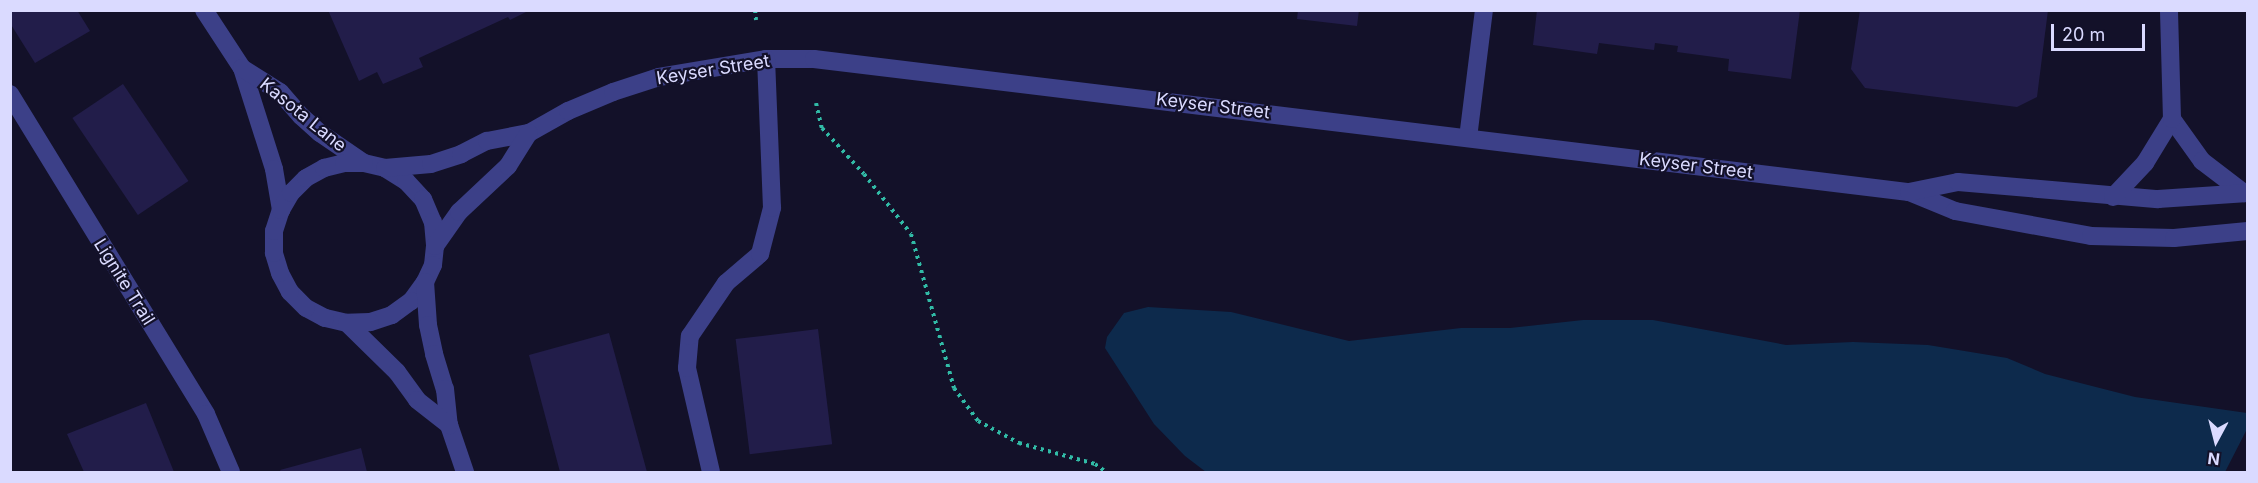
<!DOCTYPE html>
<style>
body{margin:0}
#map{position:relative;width:2258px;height:483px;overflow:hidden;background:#131129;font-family:Inter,sans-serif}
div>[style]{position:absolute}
.water>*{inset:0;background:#0d2a4c}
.building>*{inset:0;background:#221d4a;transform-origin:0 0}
.path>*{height:4px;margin-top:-2px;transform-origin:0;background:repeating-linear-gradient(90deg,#31bba6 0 3px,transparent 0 7.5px)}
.street>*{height:18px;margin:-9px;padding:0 9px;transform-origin:9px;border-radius:9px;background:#3c4088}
span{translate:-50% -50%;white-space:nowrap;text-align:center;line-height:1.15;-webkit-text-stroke:4.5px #131129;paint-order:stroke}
.street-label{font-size:18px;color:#dadaff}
.frame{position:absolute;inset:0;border:12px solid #dadaff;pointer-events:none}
.north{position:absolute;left:2186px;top:411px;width:60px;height:60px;-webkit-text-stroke:4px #131129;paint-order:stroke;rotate:187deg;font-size:16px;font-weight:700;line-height:24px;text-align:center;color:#dadaff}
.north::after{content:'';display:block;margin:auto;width:21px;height:27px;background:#dadaff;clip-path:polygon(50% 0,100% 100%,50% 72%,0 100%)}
.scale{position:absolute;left:2051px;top:24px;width:94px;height:27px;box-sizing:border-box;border:3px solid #dadaff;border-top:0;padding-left:8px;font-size:18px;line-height:21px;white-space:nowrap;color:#dadaff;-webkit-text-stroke:4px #131129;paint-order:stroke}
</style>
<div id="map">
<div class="water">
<div style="clip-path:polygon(1148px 307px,1231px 312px,1349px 341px,1461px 328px,1510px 328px,1583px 320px,1653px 320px,1786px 345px,1853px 342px,1928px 345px,2007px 358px,2045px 374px,2135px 397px,2247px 413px,2247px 429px,2225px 472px,1206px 472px,1185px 456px,1154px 424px,1105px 348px,1107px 337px,1124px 313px)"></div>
</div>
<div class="building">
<div style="clip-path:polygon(10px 10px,77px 10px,90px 31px,35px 63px,10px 23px)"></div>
<div style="clip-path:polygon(328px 10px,530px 10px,510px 20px,508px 17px,419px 58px,423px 67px,383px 84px,377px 72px,359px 81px)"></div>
<div style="clip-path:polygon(1298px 10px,1359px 10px,1357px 26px,1297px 19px)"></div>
<div style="clip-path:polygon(1537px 10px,1800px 10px,1791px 79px,1728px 71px,1729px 59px,1677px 52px,1678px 46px,1655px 43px,1654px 50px,1599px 43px,1597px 54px,1533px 45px)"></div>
<div style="clip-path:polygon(1860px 10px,2048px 10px,2037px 97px,2017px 107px,1865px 88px,1851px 69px)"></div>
<div style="left:123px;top:84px;width:117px;height:61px;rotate:56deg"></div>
<div style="left:818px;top:329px;width:116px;height:83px;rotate:83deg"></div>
<div style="clip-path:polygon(609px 333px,647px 472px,560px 472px,529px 355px)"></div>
<div style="clip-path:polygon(146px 403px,174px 472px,84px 472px,67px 434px)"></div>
<div style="clip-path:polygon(361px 448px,367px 472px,281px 472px,280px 470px)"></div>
</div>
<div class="path">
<div style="left:755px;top:10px;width:10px;rotate:84deg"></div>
<div style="left:816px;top:103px;width:26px;rotate:77deg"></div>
<div style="left:822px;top:128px;width:62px;rotate:47.6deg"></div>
<div style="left:864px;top:174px;width:76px;rotate:51.9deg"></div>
<div style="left:911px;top:234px;width:160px;rotate:74.4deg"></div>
<div style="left:954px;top:388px;width:41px;rotate:54deg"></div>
<div style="left:978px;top:421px;width:47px;rotate:28.2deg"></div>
<div style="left:1019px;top:443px;width:79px;rotate:15.4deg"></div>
<div style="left:1095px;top:464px;width:14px;rotate:36deg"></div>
</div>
<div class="street">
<div style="left:204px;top:10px;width:69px;rotate:56.8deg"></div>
<div style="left:242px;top:68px;width:106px;rotate:72.4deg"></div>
<div style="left:274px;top:169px;width:42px;rotate:80.3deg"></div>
<div style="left:242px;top:68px;width:45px;rotate:32.3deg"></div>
<div style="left:280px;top:92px;width:32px;rotate:49deg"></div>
<div style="left:301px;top:116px;width:25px;rotate:42deg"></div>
<div style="left:320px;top:133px;width:53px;rotate:34.3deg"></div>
<div style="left:364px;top:163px;width:22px;rotate:13deg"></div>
<div style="left:385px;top:168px;width:25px;rotate:32deg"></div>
<div style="left:406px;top:181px;width:25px;rotate:47deg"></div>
<div style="left:423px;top:199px;width:25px;rotate:67deg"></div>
<div style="left:433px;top:222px;width:24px;rotate:85deg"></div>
<div style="left:435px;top:246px;width:19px;rotate:96deg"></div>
<div style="left:433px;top:265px;width:19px;rotate:115deg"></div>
<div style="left:425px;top:282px;width:24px;rotate:126deg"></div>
<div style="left:411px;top:301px;width:24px;rotate:144deg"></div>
<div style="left:392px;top:315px;width:23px;rotate:162deg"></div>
<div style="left:370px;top:322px;width:23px;rotate:178deg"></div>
<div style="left:347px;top:323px;width:23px;rotate:-167deg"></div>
<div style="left:325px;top:318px;width:21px;rotate:-152deg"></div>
<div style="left:306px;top:308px;width:23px;rotate:-135deg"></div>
<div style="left:290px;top:292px;width:21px;rotate:-118deg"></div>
<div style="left:280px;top:273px;width:21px;rotate:-107deg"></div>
<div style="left:274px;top:253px;width:22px;rotate:-90deg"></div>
<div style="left:274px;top:231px;width:22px;rotate:-72deg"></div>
<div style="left:281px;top:210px;width:20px;rotate:-60deg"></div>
<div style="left:291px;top:193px;width:21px;rotate:-45deg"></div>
<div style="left:306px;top:178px;width:21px;rotate:-29deg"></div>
<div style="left:324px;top:168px;width:21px;rotate:-14deg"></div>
<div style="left:344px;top:163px;width:20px"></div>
<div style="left:10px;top:94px;width:375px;rotate:58.5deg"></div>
<div style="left:206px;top:414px;width:63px;rotate:66.7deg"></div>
<div style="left:2172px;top:119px;width:52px;rotate:54.5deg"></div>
<div style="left:2202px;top:161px;width:53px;rotate:37.3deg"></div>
<div style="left:1468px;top:138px;width:129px;rotate:-82.9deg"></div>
<div style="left:385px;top:168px;width:46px;rotate:-5deg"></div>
<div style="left:431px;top:164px;width:32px;rotate:-18deg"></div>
<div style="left:461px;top:154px;width:29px;rotate:-27deg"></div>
<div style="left:487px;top:141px;width:43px;rotate:-10.8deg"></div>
<div style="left:529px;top:133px;width:45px;rotate:-29.4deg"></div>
<div style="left:568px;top:111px;width:49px;rotate:-22.9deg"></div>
<div style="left:613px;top:92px;width:48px;rotate:-18.1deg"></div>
<div style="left:659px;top:77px;width:109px;rotate:-9.5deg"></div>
<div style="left:766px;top:59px;width:48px"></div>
<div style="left:814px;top:59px;width:1103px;rotate:6.93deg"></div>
<div style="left:1909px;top:192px;width:50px;rotate:22.4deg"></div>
<div style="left:1955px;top:211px;width:138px;rotate:10.4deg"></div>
<div style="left:2091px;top:236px;width:83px;rotate:1.4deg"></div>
<div style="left:2174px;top:238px;width:74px;rotate:-5.4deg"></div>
<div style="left:1909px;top:192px;width:50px;rotate:-11.5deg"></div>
<div style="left:1958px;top:182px;width:201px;rotate:4.9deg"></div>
<div style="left:2158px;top:199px;width:90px;rotate:-3.8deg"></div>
<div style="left:2113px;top:197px;width:47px;rotate:-46.7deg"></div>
<div style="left:2145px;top:163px;width:52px;rotate:-58.5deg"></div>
<div style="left:2172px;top:119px;width:109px;rotate:-91.6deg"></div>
<div style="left:435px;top:246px;width:42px;rotate:-54.8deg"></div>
<div style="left:459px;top:212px;width:67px;rotate:-43.2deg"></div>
<div style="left:508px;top:166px;width:39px;rotate:-58deg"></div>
<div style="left:425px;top:282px;width:43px;rotate:86deg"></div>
<div style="left:428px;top:325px;width:30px;rotate:78deg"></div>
<div style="left:434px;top:354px;width:37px;rotate:73deg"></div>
<div style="left:445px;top:389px;width:36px;rotate:84deg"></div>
<div style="left:449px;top:425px;width:50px;rotate:71.2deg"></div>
<div style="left:347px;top:323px;width:70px;rotate:44.4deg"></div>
<div style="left:397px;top:372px;width:34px;rotate:54deg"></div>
<div style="left:417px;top:400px;width:41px;rotate:38deg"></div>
<div style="left:711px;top:472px;width:107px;rotate:-103deg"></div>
<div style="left:687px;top:368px;width:32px;rotate:-85deg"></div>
<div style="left:690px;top:336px;width:64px;rotate:-55.8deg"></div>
<div style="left:726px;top:283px;width:45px;rotate:-40.5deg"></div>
<div style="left:760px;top:254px;width:48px;rotate:-75.4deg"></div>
<div style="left:772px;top:208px;width:149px;rotate:-92.3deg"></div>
</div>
<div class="street-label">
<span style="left:713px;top:70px;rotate:-9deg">Keyser Street</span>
<span style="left:1213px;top:106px;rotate:7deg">Keyser Street</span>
<span style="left:303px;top:115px;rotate:39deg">Kasota Lane</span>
<span style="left:1696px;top:166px;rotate:7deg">Keyser Street</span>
<span style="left:124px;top:282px;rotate:58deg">Lignite Trail</span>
</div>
<div class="frame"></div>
<div class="north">N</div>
<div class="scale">20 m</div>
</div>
